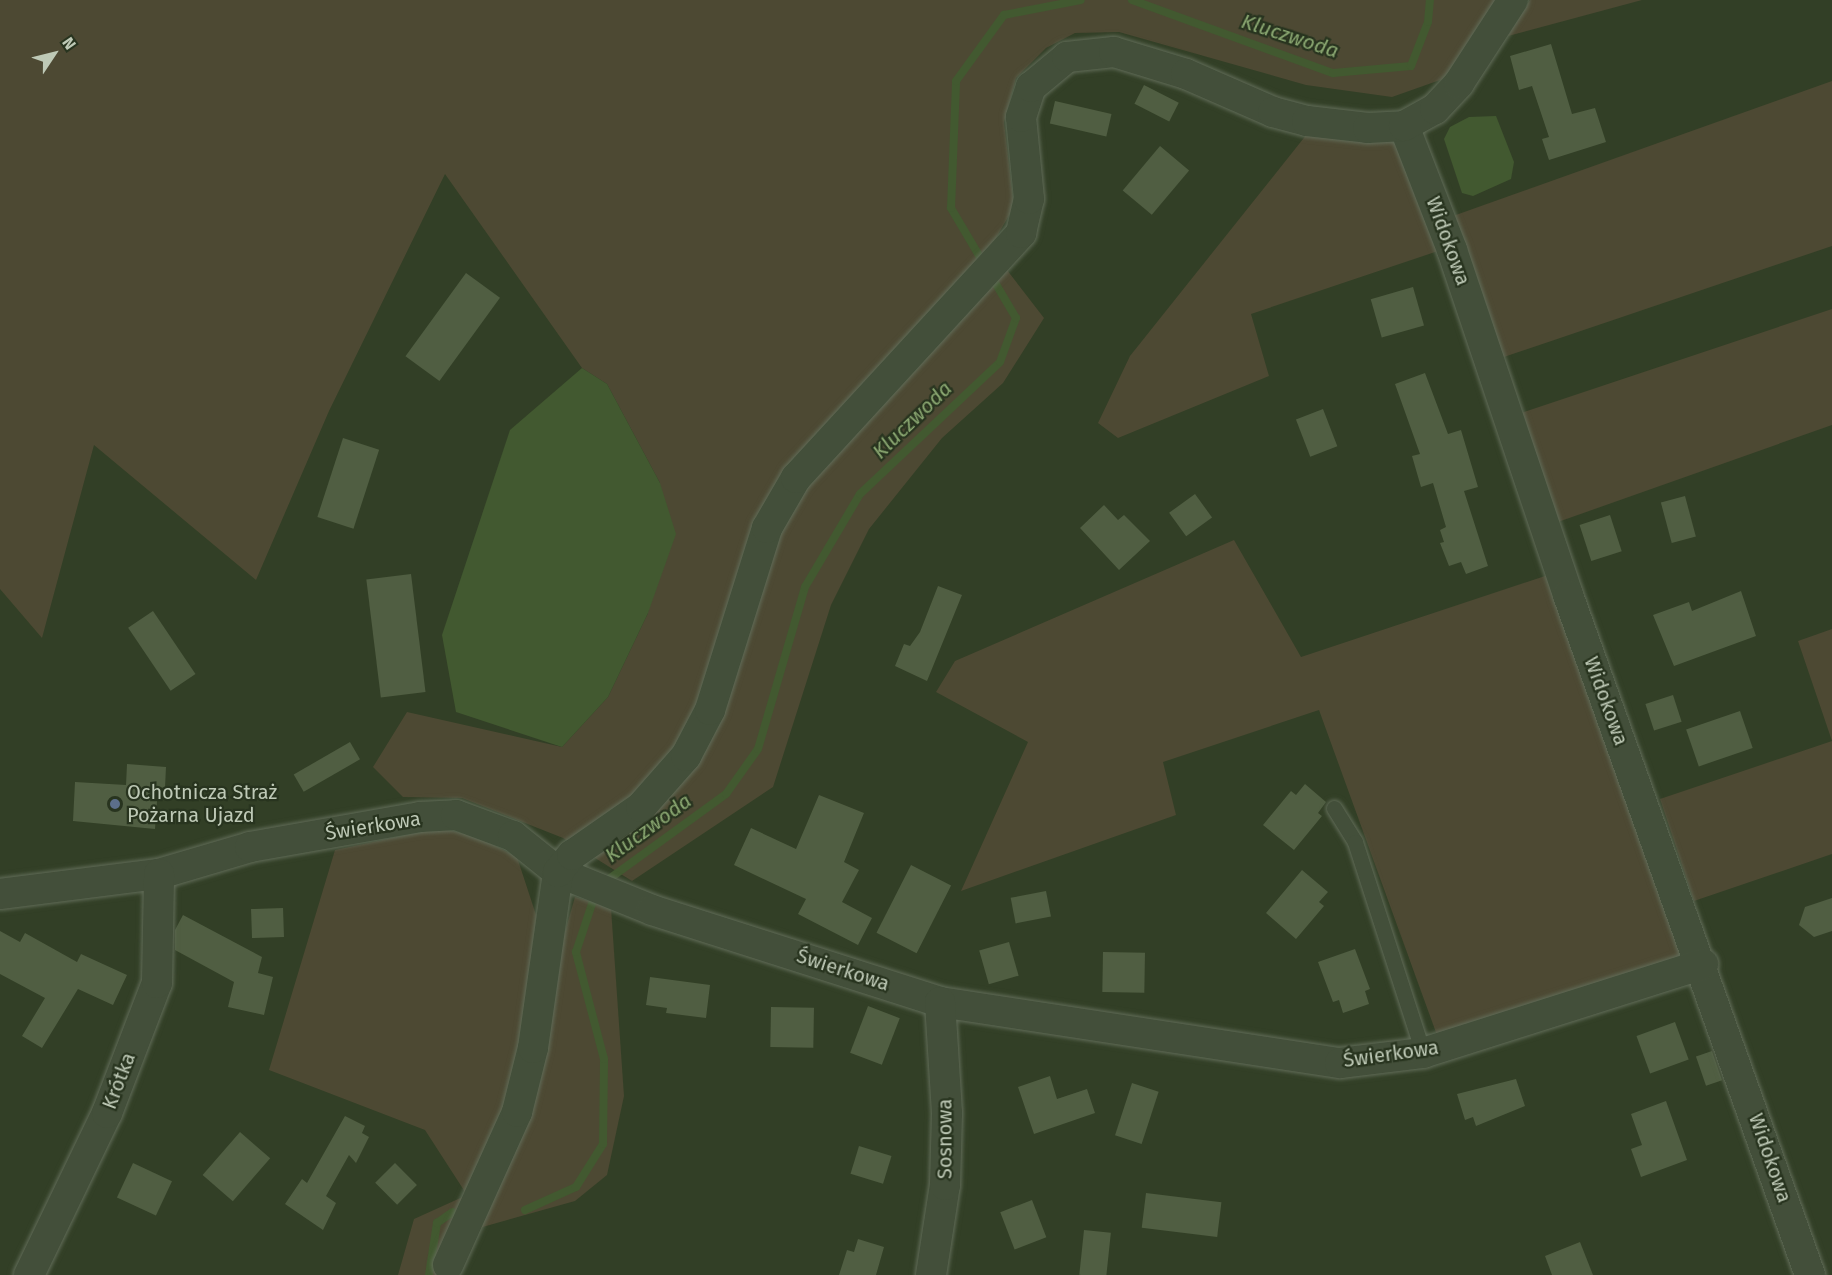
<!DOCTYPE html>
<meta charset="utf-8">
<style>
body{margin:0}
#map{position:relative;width:1832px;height:1275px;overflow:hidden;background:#323f26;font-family:"Fira Sans",sans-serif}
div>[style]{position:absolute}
.green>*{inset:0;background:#4d4933}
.water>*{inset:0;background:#425930}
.stream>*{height:8px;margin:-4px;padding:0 4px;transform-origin:4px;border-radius:4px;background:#425930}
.building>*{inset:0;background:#505e42;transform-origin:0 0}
.roads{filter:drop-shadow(0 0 2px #616c58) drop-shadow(0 0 2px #616c58)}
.lane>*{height:15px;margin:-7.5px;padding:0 7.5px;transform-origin:7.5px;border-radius:7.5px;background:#434f3a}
.street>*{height:30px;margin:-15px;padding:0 15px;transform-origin:15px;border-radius:15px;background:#434f3a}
.dots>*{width:16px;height:16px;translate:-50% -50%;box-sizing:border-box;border:3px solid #28341f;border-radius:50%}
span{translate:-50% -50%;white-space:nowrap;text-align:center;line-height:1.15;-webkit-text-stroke:4.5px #28341f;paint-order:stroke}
.street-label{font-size:20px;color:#bec9b6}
.poi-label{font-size:20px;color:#bec9b6}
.left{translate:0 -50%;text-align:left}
.water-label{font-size:21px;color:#8aa771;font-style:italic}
.north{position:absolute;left:24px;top:24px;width:60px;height:60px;-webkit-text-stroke:4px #28341f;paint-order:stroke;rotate:55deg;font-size:16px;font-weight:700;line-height:24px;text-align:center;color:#bec9b6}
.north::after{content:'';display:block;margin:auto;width:21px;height:27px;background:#bec9b6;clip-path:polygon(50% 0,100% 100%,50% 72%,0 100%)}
</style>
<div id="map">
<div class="green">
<div style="clip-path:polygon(0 0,1504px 0,1443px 79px,1392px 97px,1306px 85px,1119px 32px,1075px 33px,1046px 48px,1016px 78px,1004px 122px,1014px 207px,990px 248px,1044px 318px,1003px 383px,942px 438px,869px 529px,831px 605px,773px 787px,632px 881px,563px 838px,462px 798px,403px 797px,373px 767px,407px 712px,562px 747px,608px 697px,648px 613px,660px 483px,607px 384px,582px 368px,445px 174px,329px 411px,256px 580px,94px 445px,42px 638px,0 589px)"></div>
<div style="clip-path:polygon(1530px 0,1642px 0,1508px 36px)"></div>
<div style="clip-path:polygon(1832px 81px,1832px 246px,1501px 358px,1453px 216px)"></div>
<div style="clip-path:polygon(1307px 134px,1390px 140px,1414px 160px,1444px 249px,1251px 314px,1269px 376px,1118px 438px,1098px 423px,1130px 356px)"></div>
<div style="clip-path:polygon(1832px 309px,1832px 425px,1558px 522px,1521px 413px)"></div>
<div style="clip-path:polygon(1234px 540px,1301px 657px,1554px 573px,1683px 957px,1438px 1038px,1319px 710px,1163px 762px,1176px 815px,961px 891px,1028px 742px,936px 692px,955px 661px)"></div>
<div style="clip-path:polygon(1832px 629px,1832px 854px,1694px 901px,1660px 799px,1832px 741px,1798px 641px)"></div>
<div style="clip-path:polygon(439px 828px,478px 837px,517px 857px,539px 924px,524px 1058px,438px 1275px,398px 1275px,414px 1219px,467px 1195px,425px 1130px,269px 1070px,335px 850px)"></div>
<div style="clip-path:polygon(575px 897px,611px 908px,624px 1096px,607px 1175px,575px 1201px,479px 1228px)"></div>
</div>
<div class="water">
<div style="clip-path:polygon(1496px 116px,1514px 162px,1511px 179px,1473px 196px,1462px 193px,1444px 139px,1450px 127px,1469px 117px)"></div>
<div style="clip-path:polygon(582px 368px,607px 384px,660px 483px,676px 534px,648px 613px,608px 697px,562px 747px,456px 712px,442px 635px,510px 430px)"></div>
</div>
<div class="stream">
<div style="left:1132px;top:0;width:214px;rotate:20deg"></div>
<div style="left:1333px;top:73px;width:78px;rotate:-5.1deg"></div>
<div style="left:1411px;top:66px;width:47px;rotate:-68.9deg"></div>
<div style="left:1428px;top:22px;width:22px;rotate:-85deg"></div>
<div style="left:609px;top:879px;width:145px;rotate:-36deg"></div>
<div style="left:726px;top:794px;width:55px;rotate:-54.6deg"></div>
<div style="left:758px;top:749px;width:169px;rotate:-73.8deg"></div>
<div style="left:805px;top:587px;width:108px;rotate:-59.4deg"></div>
<div style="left:860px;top:494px;width:192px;rotate:-43.3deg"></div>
<div style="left:1000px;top:362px;width:47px;rotate:-70deg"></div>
<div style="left:1016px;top:318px;width:128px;rotate:-120.6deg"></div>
<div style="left:951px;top:208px;width:127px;rotate:-87.7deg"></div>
<div style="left:956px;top:81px;width:82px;rotate:-54deg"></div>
<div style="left:1004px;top:15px;width:78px;rotate:-11deg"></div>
<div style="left:525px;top:1210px;width:56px;rotate:-24.3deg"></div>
<div style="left:576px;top:1187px;width:51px;rotate:-57.9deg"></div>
<div style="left:603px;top:1144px;width:85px;rotate:-89.3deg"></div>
<div style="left:604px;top:1059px;width:111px;rotate:-104.7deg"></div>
<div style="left:576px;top:952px;width:54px;rotate:-71.6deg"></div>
<div style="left:429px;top:1275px;width:53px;rotate:-81.3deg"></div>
<div style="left:437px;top:1223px;width:19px;rotate:-35deg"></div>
</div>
<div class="building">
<div style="clip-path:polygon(1551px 44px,1572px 114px,1595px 108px,1606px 142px,1549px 160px,1542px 139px,1549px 137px,1532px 86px,1519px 90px,1510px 56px)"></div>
<div style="left:1144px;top:85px;width:39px;height:21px;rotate:27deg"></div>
<div style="left:1055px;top:101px;width:58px;height:23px;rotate:13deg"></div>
<div style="left:1160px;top:146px;width:38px;height:58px;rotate:40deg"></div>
<div style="left:466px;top:273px;width:42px;height:103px;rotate:36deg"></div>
<div style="left:1413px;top:287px;width:40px;height:44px;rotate:74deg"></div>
<div style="clip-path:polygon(1425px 373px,1448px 434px,1461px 430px,1478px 487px,1464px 491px,1488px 566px,1466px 574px,1461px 562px,1449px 566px,1440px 543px,1444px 542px,1440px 530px,1446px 527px,1433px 483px,1421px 487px,1412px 456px,1420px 454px,1395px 384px)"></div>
<div style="left:1323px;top:409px;width:40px;height:29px;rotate:69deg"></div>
<div style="left:343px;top:438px;width:38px;height:83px;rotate:18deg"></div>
<div style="left:1195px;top:494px;width:29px;height:32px;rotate:54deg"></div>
<div style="left:1685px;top:496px;width:42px;height:25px;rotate:75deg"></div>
<div style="clip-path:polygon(1104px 505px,1118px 520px,1124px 515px,1150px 541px,1119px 570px,1080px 528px)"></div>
<div style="left:1610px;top:515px;width:38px;height:32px;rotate:72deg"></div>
<div style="left:411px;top:574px;width:119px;height:45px;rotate:83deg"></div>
<div style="clip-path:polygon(938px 586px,962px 595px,927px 681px,895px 666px,904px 644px,910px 646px,920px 632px)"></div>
<div style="clip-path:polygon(1741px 591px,1756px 636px,1674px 666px,1653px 615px,1689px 602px,1692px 611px)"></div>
<div style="left:153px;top:611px;width:76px;height:30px;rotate:56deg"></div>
<div style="left:1673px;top:695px;width:28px;height:29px;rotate:72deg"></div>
<div style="left:1740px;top:711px;width:39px;height:57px;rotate:71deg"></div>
<div style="left:350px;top:742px;width:20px;height:65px;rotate:60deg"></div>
<div style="clip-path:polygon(127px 764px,166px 767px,165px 788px,158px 787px,155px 829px,73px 821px,75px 782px,126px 785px)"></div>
<div style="clip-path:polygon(1305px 784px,1326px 802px,1318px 813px,1322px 816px,1294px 850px,1263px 825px,1291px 791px,1296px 795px)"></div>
<div style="clip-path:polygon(819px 795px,864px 813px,844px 862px,859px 870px,842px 902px,872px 918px,858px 945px,798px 914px,806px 899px,734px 865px,751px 828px,796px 849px)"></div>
<div style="left:911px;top:865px;width:45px;height:76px;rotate:27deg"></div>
<div style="clip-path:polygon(1302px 870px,1328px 892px,1319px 902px,1324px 906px,1296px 939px,1266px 913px)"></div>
<div style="left:1046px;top:891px;width:26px;height:36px;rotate:79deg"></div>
<div style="clip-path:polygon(1832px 898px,1832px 931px,1814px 937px,1799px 925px,1805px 907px)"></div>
<div style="left:283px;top:908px;width:29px;height:32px;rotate:88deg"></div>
<div style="clip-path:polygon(183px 915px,262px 957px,258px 973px,273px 977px,264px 1015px,228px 1007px,234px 982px,175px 950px,175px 930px)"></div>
<div style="clip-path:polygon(0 931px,20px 942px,25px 933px,77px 962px,81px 954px,127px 975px,113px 1005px,78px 989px,42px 1048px,22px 1036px,45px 998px,0 974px)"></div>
<div style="left:1009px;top:942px;width:35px;height:31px;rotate:74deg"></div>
<div style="clip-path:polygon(1355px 949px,1370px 989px,1365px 991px,1369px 1004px,1343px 1013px,1339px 1000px,1333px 1002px,1318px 962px)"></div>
<div style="left:1103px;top:952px;width:42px;height:40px;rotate:1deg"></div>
<div style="clip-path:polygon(650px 977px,710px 985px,706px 1018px,666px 1013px,667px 1008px,646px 1005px)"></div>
<div style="left:868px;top:1006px;width:34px;height:50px;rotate:21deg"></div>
<div style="left:771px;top:1007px;width:43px;height:40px;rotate:1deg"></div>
<div style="left:1675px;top:1022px;width:40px;height:41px;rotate:70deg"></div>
<div style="left:1712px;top:1051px;width:31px;height:17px;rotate:71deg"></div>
<div style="clip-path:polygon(1050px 1076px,1057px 1099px,1087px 1089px,1095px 1113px,1034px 1134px,1018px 1087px)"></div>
<div style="clip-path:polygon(1516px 1079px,1525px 1106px,1476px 1126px,1473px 1117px,1465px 1120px,1457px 1094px)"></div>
<div style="left:1132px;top:1083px;width:28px;height:55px;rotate:18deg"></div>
<div style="clip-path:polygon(1666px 1101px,1687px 1160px,1641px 1177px,1631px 1149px,1642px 1145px,1631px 1114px)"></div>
<div style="clip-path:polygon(345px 1116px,365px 1126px,362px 1133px,369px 1137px,356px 1163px,349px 1155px,326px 1196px,336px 1203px,323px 1230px,285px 1204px,302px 1179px,307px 1183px)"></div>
<div style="left:240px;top:1132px;width:40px;height:57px;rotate:41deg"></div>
<div style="left:859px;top:1146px;width:34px;height:29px;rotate:17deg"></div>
<div style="left:133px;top:1163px;width:43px;height:38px;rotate:25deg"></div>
<div style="left:395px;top:1163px;width:31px;height:28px;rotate:45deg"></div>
<div style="left:1146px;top:1193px;width:76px;height:35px;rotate:7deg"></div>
<div style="left:1032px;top:1200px;width:40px;height:34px;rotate:69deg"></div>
<div style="left:1084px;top:1230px;width:27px;height:45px;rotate:6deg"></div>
<div style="clip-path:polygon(858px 1239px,884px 1247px,876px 1275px,839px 1275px,847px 1250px,854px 1252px)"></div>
<div style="clip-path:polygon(1580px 1242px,1593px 1275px,1552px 1275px,1545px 1256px)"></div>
</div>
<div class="roads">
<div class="lane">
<div style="left:1334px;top:808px;width:40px;rotate:58deg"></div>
<div style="left:1355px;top:842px;width:222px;rotate:72.1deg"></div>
</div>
<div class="street">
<div style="left:1404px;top:126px;width:133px;rotate:68.8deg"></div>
<div style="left:1452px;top:250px;width:364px;rotate:71.4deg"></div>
<div style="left:1568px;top:595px;width:722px;rotate:70.41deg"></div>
<div style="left:0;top:894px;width:160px;rotate:-7.2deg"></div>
<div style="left:159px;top:874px;width:95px;rotate:-16.5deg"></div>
<div style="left:250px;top:847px;width:173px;rotate:-10deg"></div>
<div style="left:420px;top:817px;width:36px;rotate:-3deg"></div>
<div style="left:456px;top:815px;width:61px;rotate:20.2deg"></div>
<div style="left:513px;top:836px;width:58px;rotate:38.7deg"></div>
<div style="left:558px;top:872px;width:101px;rotate:22deg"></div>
<div style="left:652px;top:910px;width:302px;rotate:17.7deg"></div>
<div style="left:940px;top:1002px;width:405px;rotate:8.7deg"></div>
<div style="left:1340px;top:1063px;width:84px;rotate:-6.9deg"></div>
<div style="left:1423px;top:1053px;width:294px;rotate:-17.6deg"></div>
<div style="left:448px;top:1265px;width:168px;rotate:-65.7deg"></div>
<div style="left:517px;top:1112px;width:66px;rotate:-76deg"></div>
<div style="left:533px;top:1048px;width:178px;rotate:-81.9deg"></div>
<div style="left:558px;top:872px;width:22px;rotate:-51deg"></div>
<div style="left:572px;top:855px;width:84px;rotate:-34.8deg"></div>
<div style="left:641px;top:807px;width:68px;rotate:-48.6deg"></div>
<div style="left:686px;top:756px;width:52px;rotate:-62.4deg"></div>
<div style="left:710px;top:710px;width:191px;rotate:-72.6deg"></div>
<div style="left:767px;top:528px;width:58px;rotate:-59.9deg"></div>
<div style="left:796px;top:478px;width:333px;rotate:-47.4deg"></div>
<div style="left:1021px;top:233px;width:35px;rotate:-77deg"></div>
<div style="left:1029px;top:199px;width:82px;rotate:-95.6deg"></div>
<div style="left:1021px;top:117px;width:32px;rotate:-72deg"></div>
<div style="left:1031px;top:87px;width:47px;rotate:-39.8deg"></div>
<div style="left:1067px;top:57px;width:47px;rotate:-6.1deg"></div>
<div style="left:1114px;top:52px;width:75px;rotate:17deg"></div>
<div style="left:1186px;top:74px;width:95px;rotate:23.6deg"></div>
<div style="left:1273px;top:112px;width:35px;rotate:15deg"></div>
<div style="left:1307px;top:121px;width:61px;rotate:6.5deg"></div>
<div style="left:1368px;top:128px;width:36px;rotate:-3deg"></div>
<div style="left:1404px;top:126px;width:35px;rotate:-29deg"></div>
<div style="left:1435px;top:109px;width:35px;rotate:-47deg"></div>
<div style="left:1459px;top:83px;width:99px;rotate:-57deg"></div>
<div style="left:29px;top:1275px;width:180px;rotate:-64.3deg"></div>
<div style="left:107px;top:1113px;width:139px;rotate:-69deg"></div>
<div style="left:157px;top:983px;width:109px;rotate:-88.9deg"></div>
<div style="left:931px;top:1275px;width:91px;rotate:-81.2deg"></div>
<div style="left:945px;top:1185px;width:72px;rotate:-88.4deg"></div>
<div style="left:947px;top:1113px;width:111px;rotate:-93.6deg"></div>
</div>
</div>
<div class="dots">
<div style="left:115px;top:804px;background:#5c6f8a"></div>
</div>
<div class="street-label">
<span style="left:1448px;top:241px;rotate:70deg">Widokowa</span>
<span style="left:1606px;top:701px;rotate:70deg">Widokowa</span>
<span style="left:373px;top:826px;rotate:-9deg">Świerkowa</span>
<span style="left:843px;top:970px;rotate:18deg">Świerkowa</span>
<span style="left:1391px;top:1054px;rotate:-8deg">Świerkowa</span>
<span style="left:119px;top:1081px;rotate:-69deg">Krótka</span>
<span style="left:945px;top:1139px;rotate:-90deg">Sosnowa</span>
<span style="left:1770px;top:1158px;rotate:71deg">Widokowa</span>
</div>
<div class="poi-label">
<span class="left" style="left:127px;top:804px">Ochotnicza Straż<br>Pożarna Ujazd</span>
</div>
<div class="water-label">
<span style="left:1290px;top:36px;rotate:18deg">Kluczwoda</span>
<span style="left:912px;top:420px;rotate:-44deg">Kluczwoda</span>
<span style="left:648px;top:828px;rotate:-36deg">Kluczwoda</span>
</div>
<div class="north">N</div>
</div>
